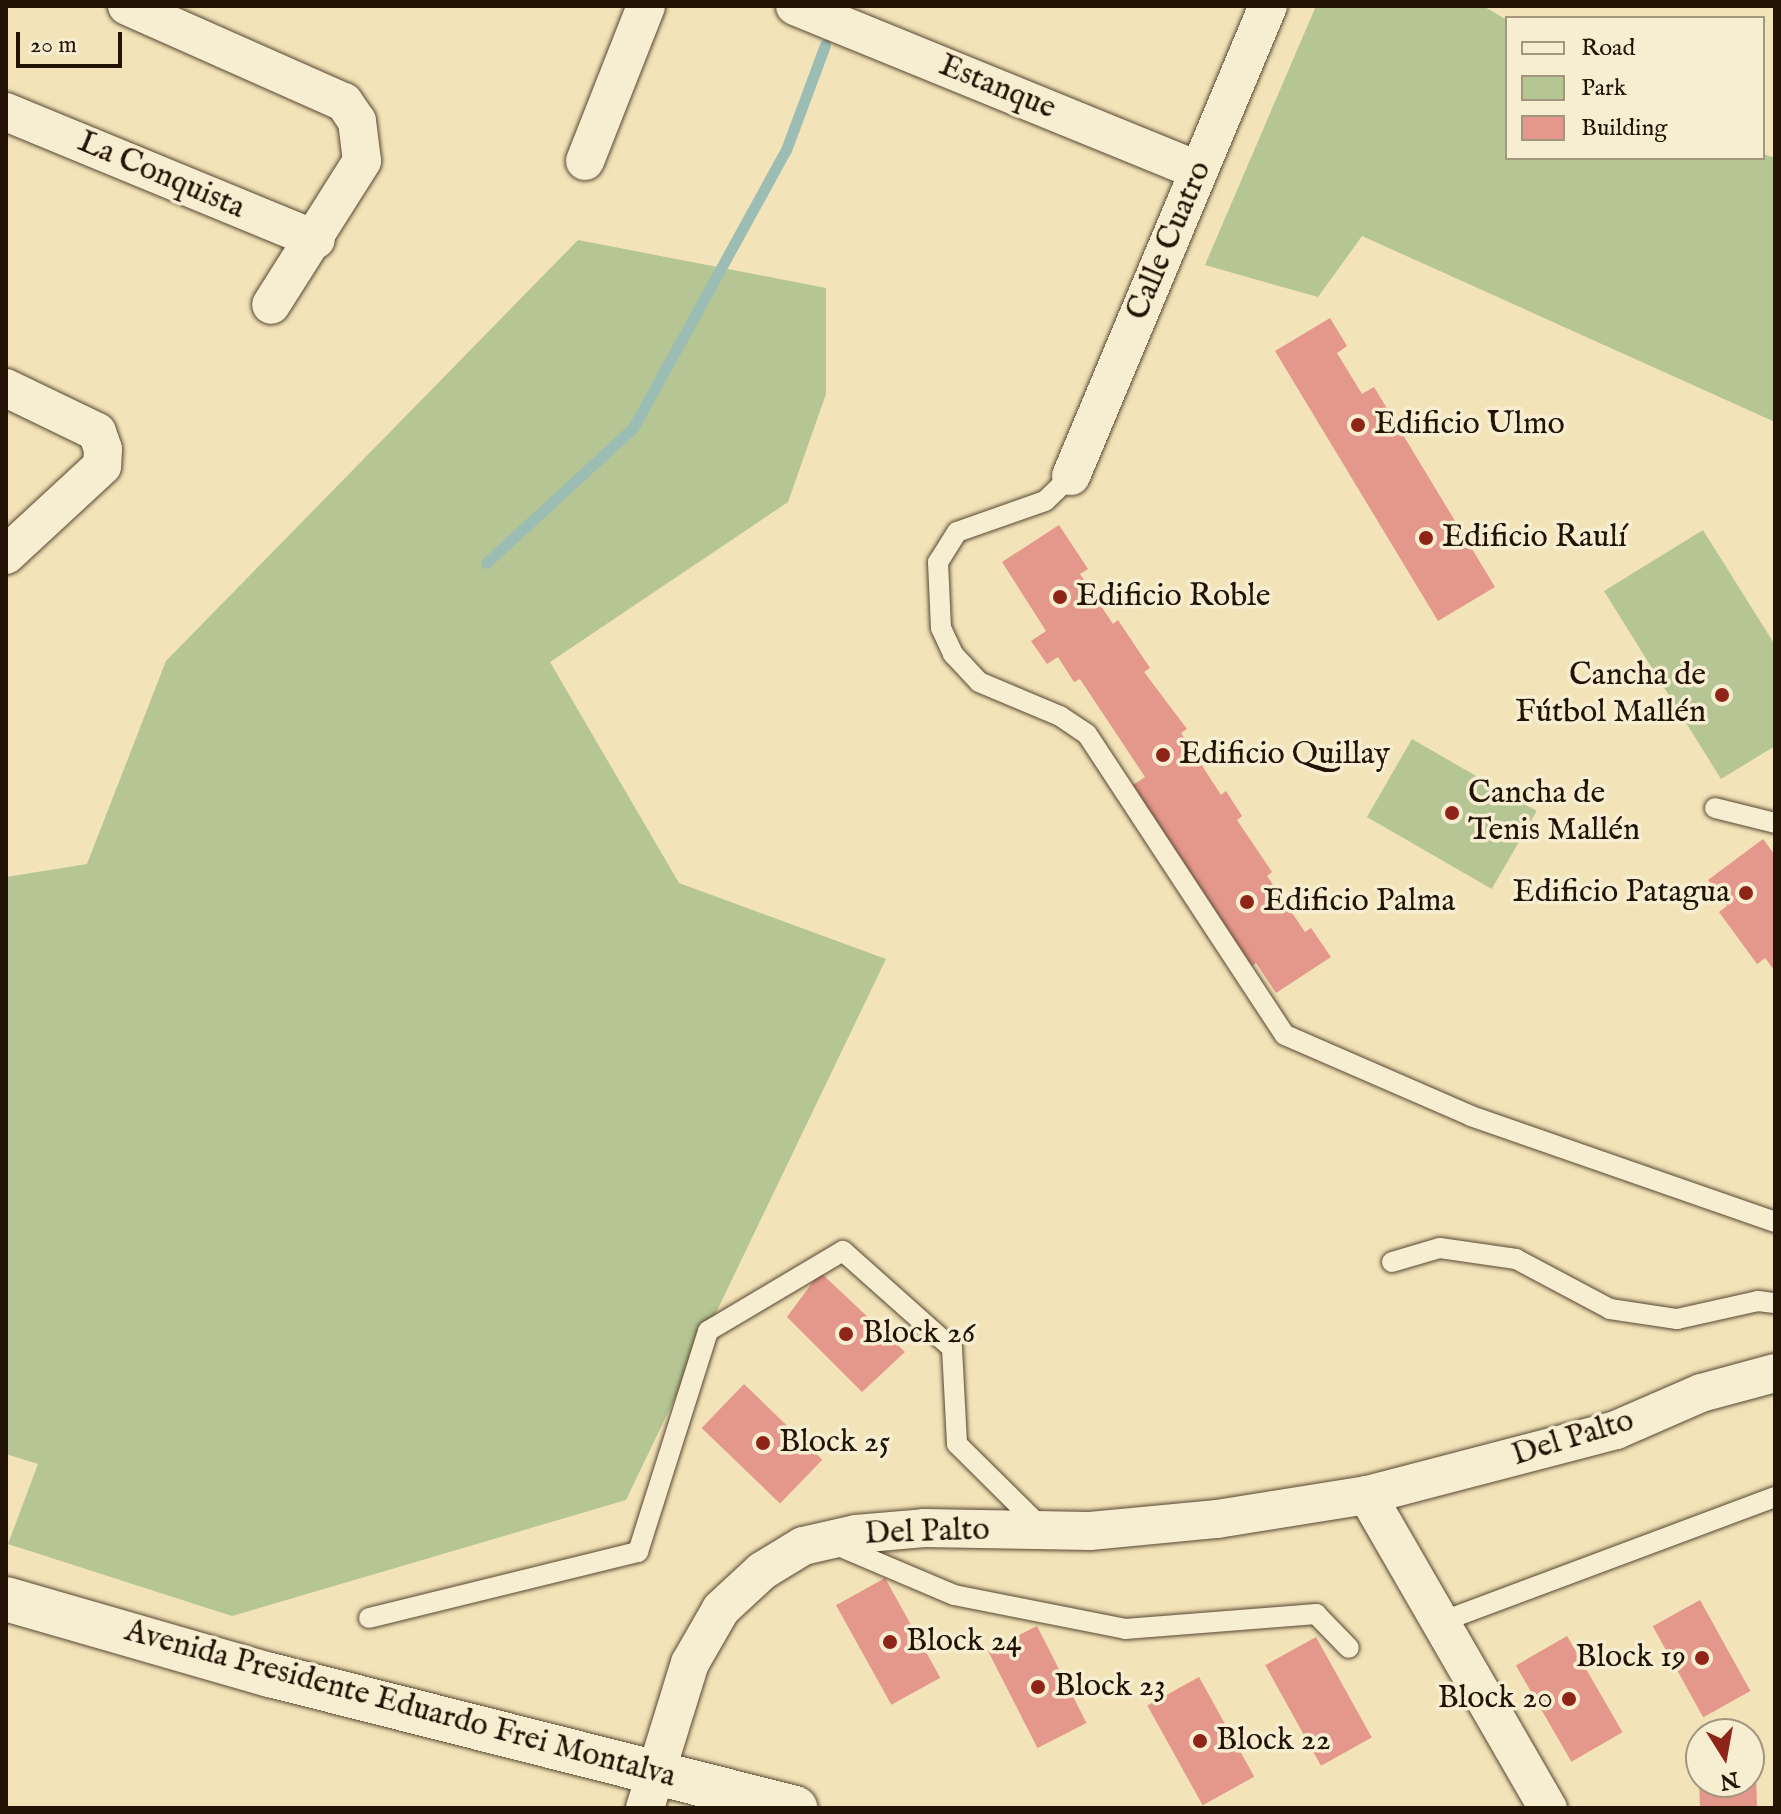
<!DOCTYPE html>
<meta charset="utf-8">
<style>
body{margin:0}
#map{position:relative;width:1781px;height:1814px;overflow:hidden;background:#f3e3b8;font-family:"IM FELL English",serif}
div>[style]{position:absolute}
.green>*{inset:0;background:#b5c593;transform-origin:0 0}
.stream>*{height:11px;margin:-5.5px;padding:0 5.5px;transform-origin:5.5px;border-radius:5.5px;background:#9cbdb4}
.building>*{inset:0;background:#e4978b;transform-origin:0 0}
.roads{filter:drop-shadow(0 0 2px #564732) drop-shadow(0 0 2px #564732)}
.service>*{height:20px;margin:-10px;padding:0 10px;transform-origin:10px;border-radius:10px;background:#f7edd1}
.minor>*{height:38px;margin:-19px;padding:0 19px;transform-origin:19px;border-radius:19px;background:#f7edd1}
.tertiary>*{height:44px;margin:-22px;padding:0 22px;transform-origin:22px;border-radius:22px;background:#f7edd1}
.dots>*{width:22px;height:22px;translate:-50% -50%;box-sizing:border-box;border:4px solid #f7edd1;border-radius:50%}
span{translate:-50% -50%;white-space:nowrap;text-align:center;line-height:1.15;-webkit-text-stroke:7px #f7edd1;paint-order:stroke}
.street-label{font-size:32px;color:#221305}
.poi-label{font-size:32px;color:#221305}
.left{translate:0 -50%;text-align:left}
.right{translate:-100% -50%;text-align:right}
.frame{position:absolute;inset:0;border:8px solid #221305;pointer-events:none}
.legend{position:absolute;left:1505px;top:16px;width:260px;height:144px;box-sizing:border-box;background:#f7edd1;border:2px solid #a2967f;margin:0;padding:10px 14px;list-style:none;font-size:24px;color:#221305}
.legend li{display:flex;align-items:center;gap:16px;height:40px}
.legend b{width:40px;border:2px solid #a2967f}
.north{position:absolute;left:1685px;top:1718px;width:80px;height:80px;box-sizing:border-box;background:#f7edd1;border:2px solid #a2967f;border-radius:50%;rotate:169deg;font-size:22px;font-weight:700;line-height:32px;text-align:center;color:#221305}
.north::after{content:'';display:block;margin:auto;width:28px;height:36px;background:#8f2418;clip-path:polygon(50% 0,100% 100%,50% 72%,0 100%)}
.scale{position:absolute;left:16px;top:32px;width:106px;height:36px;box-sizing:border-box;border:4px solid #221305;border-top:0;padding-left:10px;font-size:24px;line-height:28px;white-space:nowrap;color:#221305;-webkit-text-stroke:6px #f7edd1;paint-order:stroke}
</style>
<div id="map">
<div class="green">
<div style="clip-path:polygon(1316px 6px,1483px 6px,1507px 20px,1507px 158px,1763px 158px,1763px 154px,1775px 158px,1775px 422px,1362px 236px,1318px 297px,1205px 265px)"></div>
<div style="clip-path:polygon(578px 240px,826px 288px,826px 394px,788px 502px,550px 662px,679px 883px,886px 959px,626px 1500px,232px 1616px,8px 1544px,38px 1464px,6px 1454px,6px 877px,87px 864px,166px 661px)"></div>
<div style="clip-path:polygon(1703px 530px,1775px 645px,1775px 746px,1721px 779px,1604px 591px)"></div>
<div style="left:1412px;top:739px;width:144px;height:90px;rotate:30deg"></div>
</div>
<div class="stream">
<div style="left:486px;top:563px;width:200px;rotate:-42.6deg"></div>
<div style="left:633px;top:428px;width:317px;rotate:-61.2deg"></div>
<div style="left:786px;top:150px;width:112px;rotate:-69.6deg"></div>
</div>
<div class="building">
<div style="clip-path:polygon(1330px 318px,1347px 346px,1337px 353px,1362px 394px,1374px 387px,1495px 587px,1438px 621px,1275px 351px)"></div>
<div style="clip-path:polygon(1059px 525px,1088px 569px,1080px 574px,1113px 624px,1118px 620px,1150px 668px,1144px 672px,1187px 729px,1181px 733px,1221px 795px,1226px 791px,1242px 816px,1237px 820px,1272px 872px,1267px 876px,1305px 932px,1311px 928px,1331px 957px,1276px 993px,1256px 963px,1252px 966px,1133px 785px,1145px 777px,1080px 679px,1074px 682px,1058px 657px,1047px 664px,1031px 641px,1046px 631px,1002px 562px)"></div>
<div style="clip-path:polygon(1763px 839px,1775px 855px,1775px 971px,1765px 958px,1757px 964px,1719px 912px,1727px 906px,1708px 880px)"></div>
<div style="clip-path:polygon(820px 1272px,905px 1352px,862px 1392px,787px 1317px)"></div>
<div style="left:744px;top:1384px;width:109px;height:61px;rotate:44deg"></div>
<div style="left:885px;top:1578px;width:114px;height:56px;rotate:61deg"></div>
<div style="left:1700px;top:1600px;width:104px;height:54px;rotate:61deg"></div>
<div style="left:1037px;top:1626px;width:109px;height:55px;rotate:63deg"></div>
<div style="left:1567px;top:1636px;width:111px;height:59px;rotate:60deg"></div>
<div style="left:1316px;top:1637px;width:115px;height:58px;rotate:61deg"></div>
<div style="left:1199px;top:1677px;width:114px;height:59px;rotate:61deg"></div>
<div style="clip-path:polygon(1749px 1770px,1756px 1770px,1757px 1808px,1700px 1808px,1699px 1782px,1749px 1782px)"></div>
</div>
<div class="roads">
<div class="service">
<div style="left:1071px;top:476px;width:36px;rotate:136deg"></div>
<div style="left:1045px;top:501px;width:93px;rotate:160.6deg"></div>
<div style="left:957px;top:532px;width:36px;rotate:122deg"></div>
<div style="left:938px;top:562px;width:66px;rotate:87.4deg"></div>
<div style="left:941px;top:628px;width:29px;rotate:65deg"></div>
<div style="left:953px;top:654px;width:38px;rotate:47deg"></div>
<div style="left:979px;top:682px;width:88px;rotate:22.8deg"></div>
<div style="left:1060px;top:716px;width:32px;rotate:34deg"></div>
<div style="left:1087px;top:734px;width:360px;rotate:56.7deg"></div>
<div style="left:1285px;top:1035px;width:203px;rotate:23.5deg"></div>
<div style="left:1471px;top:1116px;width:322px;rotate:19.2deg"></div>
<div style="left:1715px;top:808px;width:62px;rotate:14deg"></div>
<div style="left:1392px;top:1262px;width:50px;rotate:-16.3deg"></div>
<div style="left:1440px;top:1248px;width:77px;rotate:8.2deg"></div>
<div style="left:1516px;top:1259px;width:106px;rotate:28deg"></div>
<div style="left:1610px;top:1309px;width:68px;rotate:8.5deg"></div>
<div style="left:1677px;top:1319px;width:83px;rotate:-12.5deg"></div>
<div style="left:1758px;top:1301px;width:17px;rotate:7deg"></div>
<div style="left:834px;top:1544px;width:130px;rotate:23deg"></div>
<div style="left:954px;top:1595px;width:174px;rotate:11.2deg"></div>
<div style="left:1125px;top:1629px;width:192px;rotate:-4.5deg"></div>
<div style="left:1316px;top:1614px;width:47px;rotate:45.9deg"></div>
<div style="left:369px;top:1618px;width:277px;rotate:-13.8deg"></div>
<div style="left:638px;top:1552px;width:232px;rotate:-72.4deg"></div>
<div style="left:708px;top:1331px;width:157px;rotate:-30.7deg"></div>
<div style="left:843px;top:1251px;width:146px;rotate:41.7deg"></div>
<div style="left:952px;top:1348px;width:96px;rotate:87deg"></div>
<div style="left:957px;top:1444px;width:122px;rotate:44.7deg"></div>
<div style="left:1438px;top:1623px;width:360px;rotate:-20.5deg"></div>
</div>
<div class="minor">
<div style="left:127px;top:6px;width:237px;rotate:23.9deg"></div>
<div style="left:344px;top:102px;width:23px;rotate:56deg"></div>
<div style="left:357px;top:121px;width:40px;rotate:82.9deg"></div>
<div style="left:362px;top:161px;width:170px;rotate:122.3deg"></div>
<div style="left:795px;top:6px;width:436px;rotate:22.2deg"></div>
<div style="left:6px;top:112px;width:335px;rotate:22.4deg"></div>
<div style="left:585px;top:161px;width:167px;rotate:-68.5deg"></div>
<div style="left:6px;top:388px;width:101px;rotate:25.8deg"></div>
<div style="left:97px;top:432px;width:18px;rotate:71deg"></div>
<div style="left:103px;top:449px;width:17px;rotate:93deg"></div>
<div style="left:102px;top:466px;width:131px;rotate:137.2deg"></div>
<div style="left:1071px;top:476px;width:510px;rotate:-67.26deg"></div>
<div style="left:1367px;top:1495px;width:362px;rotate:60deg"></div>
<div style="left:645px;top:1808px;width:152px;rotate:-72.8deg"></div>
<div style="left:690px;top:1663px;width:62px;rotate:-60.1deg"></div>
<div style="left:721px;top:1609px;width:56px;rotate:-42.8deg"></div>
<div style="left:762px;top:1571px;width:48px;rotate:-31.4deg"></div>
<div style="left:803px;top:1546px;width:54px;rotate:-12.8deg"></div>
<div style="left:856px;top:1534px;width:68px;rotate:-5deg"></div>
<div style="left:924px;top:1528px;width:166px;rotate:1deg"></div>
<div style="left:1090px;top:1531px;width:128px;rotate:-5.4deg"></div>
<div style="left:1217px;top:1519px;width:152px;rotate:-9.1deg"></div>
<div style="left:1367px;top:1495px;width:257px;rotate:-14.6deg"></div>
<div style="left:1616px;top:1430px;width:93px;rotate:-23.5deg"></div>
<div style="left:1701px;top:1393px;width:77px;rotate:-15.1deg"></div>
</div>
<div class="tertiary">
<div style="left:6px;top:1599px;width:275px;rotate:16.1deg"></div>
<div style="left:270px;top:1675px;width:542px;rotate:14.22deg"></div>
</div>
</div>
<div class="dots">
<div style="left:1358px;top:425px;background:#8f2418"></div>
<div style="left:1426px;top:538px;background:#8f2418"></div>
<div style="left:1060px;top:597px;background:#8f2418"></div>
<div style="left:1722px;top:695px;background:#8f2418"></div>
<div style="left:1163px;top:755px;background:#8f2418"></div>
<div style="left:1452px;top:813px;background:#8f2418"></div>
<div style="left:1746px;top:893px;background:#8f2418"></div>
<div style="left:1247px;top:902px;background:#8f2418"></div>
<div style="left:846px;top:1334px;background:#8f2418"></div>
<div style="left:763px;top:1443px;background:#8f2418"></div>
<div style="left:890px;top:1642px;background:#8f2418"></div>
<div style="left:1702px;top:1658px;background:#8f2418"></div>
<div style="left:1038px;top:1687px;background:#8f2418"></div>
<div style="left:1569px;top:1699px;background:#8f2418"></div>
<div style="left:1200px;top:1741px;background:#8f2418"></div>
</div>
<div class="street-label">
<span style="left:997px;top:88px;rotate:22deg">Estanque</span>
<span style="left:161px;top:176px;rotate:23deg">La Conquista</span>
<span style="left:1170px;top:241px;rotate:-67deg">Calle Cuatro</span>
<span style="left:1573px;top:1439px;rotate:-17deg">Del Palto</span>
<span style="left:927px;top:1533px;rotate:-2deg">Del Palto</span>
<span style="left:400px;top:1705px;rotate:15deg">Avenida Presidente Eduardo Frei Montalva</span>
</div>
<div class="poi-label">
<span class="left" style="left:1374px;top:425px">Edificio Ulmo</span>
<span class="left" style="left:1442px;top:538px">Edificio Raulí</span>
<span class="left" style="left:1076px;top:597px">Edificio Roble</span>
<span class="right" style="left:1706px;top:695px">Cancha de<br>Fútbol Mallén</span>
<span class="left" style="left:1179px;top:755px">Edificio Quillay</span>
<span class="left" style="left:1468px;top:813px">Cancha de<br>Tenis Mallén</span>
<span class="right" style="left:1730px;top:893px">Edificio Patagua</span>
<span class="left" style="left:1263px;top:902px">Edificio Palma</span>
<span class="left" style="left:862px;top:1334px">Block 26</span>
<span class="left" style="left:779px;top:1443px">Block 25</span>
<span class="left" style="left:906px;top:1642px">Block 24</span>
<span class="right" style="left:1686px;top:1658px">Block 19</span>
<span class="left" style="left:1054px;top:1687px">Block 23</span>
<span class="right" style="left:1553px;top:1699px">Block 20</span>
<span class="left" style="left:1216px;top:1741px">Block 22</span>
</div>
<div class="frame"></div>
<ul class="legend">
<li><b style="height:10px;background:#f7edd1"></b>Road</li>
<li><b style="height:22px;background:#b5c593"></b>Park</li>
<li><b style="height:22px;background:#e4978b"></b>Building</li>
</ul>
<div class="north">N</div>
<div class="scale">20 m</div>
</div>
